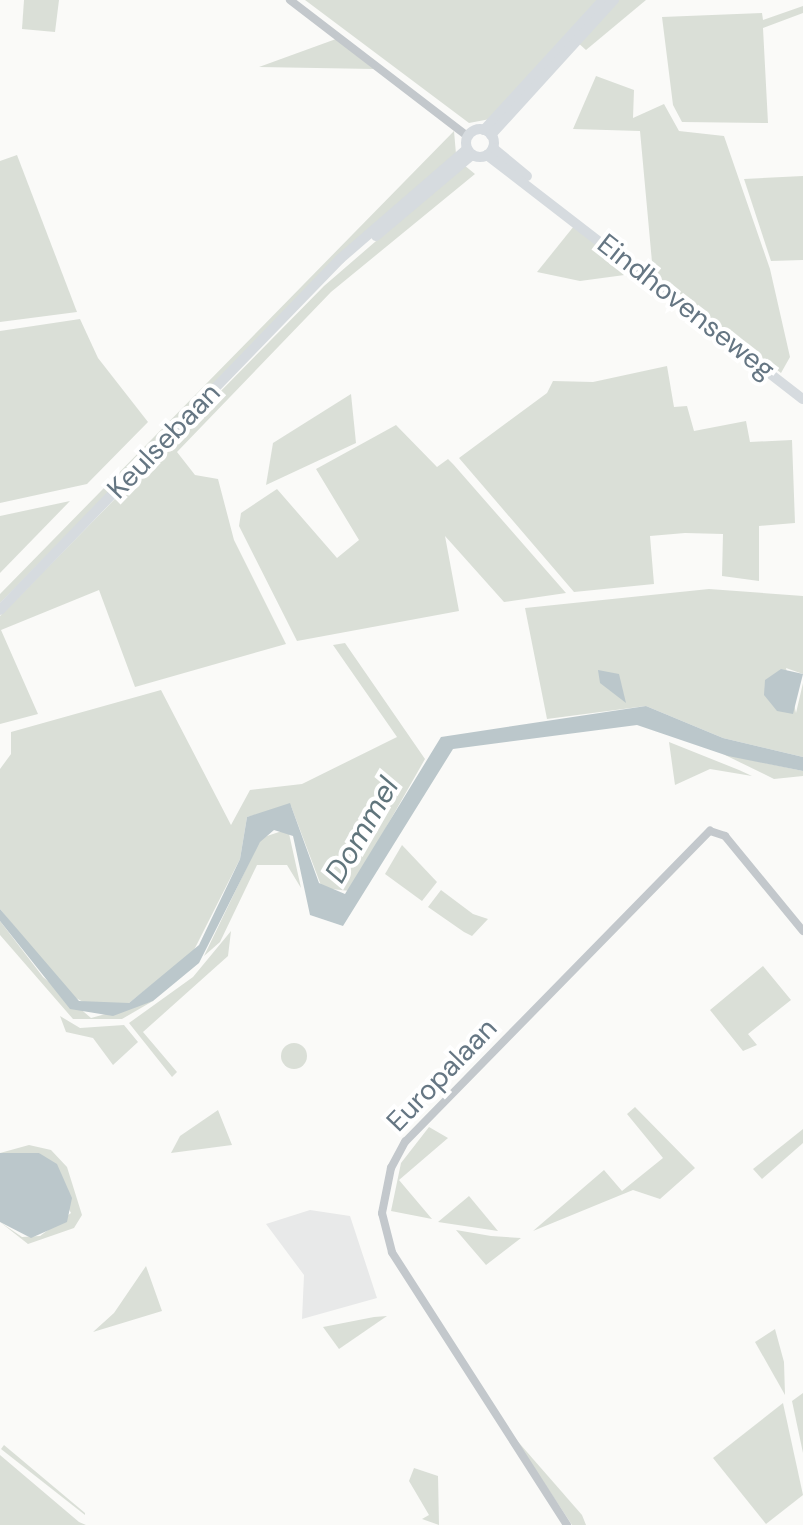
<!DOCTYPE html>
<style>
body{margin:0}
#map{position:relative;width:803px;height:1525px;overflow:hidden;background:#fafaf8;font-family:"DM Sans",sans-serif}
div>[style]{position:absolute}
.built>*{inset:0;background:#e8e9e9}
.green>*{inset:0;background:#dadfd7}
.round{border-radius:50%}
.water>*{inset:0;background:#bbc7cb}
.minor>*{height:8px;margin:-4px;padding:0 4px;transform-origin:4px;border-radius:4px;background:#c3c8cc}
.major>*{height:10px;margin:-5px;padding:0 5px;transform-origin:5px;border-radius:5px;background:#d6dbdf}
.major>.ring{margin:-5px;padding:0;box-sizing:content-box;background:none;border:10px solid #d6dbdf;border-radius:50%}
span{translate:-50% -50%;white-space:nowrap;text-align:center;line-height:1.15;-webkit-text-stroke:8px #fff;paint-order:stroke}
.street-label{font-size:28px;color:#657683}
.water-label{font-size:30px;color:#60757c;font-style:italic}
</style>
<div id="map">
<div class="built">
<div style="clip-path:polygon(310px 1210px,350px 1216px,377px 1298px,302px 1319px,304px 1275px,266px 1224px)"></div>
</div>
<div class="green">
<div style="clip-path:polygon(24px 0,59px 0,55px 32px,22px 29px)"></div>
<div style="clip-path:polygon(305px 0,599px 0,490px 119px,469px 123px)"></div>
<div style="clip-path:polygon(618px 0,646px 0,586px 50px,576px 41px)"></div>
<div style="clip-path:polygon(803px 6px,803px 13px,763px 28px,768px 123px,682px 122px,673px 105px,662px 17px,762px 13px,763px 20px)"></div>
<div style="clip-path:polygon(336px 39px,374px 69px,259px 67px)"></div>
<div style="clip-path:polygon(596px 76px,634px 90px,633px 118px,664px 104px,679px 131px,724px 136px,770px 269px,790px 357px,781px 373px,653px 273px,640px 131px,573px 129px)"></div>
<div style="clip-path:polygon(454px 131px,456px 154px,357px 241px,0 603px,0 594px)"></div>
<div style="clip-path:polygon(17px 155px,77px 312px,0 322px,0 161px)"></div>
<div style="clip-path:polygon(464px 165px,475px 174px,331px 292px,177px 452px,195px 475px,218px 479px,234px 540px,286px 644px,135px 687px,99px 590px,1px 630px,38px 714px,0 724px,0 616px,324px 286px)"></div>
<div style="clip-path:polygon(803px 176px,803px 260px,771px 261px,744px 179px)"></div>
<div style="clip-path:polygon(574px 226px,632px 274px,580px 281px,537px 272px)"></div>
<div style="clip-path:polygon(80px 319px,98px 358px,148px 422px,87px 484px,0 503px,0 331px)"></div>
<div style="clip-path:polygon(667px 366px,674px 407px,687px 406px,694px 431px,746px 421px,750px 442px,792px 440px,795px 523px,759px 526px,759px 581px,722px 576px,723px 534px,685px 533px,650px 536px,654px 584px,574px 592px,459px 458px,547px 393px,553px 381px,593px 382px)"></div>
<div style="clip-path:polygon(351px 394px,356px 443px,266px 485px,273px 443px)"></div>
<div style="clip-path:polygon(396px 425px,437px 467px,448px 459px,453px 464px,566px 593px,504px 602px,445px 536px,459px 611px,297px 641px,239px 526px,241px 513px,277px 489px,337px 558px,359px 540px,316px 469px)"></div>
<div style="clip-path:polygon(70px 501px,0 573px,0 516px)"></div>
<div style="clip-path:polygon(709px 589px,803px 596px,803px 674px,786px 668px,796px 713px,803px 683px,803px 757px,723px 738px,646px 706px,547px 719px,525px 608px)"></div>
<div style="clip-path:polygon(345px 643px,425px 759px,350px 891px,322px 888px,291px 806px,247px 817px,240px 859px,193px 952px,129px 1003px,91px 1006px,70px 995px,0 909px,0 769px,11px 754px,11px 732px,161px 690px,231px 825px,250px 790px,302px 784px,397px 737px,333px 645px)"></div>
<div style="clip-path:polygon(669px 742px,739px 770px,752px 776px,710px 769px,675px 785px)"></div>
<div style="clip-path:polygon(723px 754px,803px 771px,803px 776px,774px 779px)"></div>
<div style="clip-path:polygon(288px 829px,301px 888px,287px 865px,257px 865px,220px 942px,204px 956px,261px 838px)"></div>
<div style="clip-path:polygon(402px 845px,437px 882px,422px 901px,385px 874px)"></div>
<div style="clip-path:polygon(441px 890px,473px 914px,488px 919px,472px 936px,464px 932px,428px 907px)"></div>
<div style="clip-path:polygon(0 921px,43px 977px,91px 1018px,153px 1001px,122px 1019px,73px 1019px,0 935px)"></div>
<div style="clip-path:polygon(231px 931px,228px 956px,143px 1032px,177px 1072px,172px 1077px,129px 1023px,193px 977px)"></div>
<div style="clip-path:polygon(763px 966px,791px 1000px,748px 1034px,757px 1045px,743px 1051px,710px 1010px)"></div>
<div style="clip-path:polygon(60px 1016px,80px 1028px,124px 1025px,138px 1042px,113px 1065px,93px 1038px,66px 1032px)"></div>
<div class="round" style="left:281px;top:1043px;width:26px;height:26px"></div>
<div style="clip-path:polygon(635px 1107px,695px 1168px,660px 1199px,633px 1190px,533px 1231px,604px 1170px,622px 1191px,663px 1158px,627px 1114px)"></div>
<div style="clip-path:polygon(218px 1110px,232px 1145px,171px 1153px,180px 1136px)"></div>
<div style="clip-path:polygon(429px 1127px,448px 1138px,399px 1180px,432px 1219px,391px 1211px,401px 1163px)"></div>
<div style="clip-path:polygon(803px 1129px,803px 1143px,762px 1179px,753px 1169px)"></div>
<div style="clip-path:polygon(29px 1145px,51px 1150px,67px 1167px,82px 1215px,74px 1228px,28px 1244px,0 1222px,22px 1237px,40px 1236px,71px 1213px,39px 1153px,0 1153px)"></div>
<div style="clip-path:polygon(469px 1196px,498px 1231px,438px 1222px)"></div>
<div style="clip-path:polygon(456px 1230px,491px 1236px,521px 1238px,486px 1265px)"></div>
<div style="clip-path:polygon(146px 1266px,162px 1311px,93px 1332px,114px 1313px)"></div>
<div style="clip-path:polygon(387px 1316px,339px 1349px,323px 1327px,374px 1317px)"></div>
<div style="clip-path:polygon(775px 1329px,784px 1362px,785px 1395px,755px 1342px)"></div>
<div style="clip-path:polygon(803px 1393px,803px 1453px,792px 1401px)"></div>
<div style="clip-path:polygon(783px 1403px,803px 1495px,766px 1524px,713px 1458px)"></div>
<div style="clip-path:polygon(513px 1436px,582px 1515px,586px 1525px,572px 1525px)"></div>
<div style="clip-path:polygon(4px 1445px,85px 1513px,85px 1515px,1px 1449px)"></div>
<div style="clip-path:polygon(0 1455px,79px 1522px,86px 1525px,0 1525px)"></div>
<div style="clip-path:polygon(414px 1468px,438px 1476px,439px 1525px,422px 1519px,429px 1515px,409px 1481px)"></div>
</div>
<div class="water">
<div style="clip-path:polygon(781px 669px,803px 674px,793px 714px,777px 711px,764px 695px,765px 680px)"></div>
<div style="clip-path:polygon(598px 670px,619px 674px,626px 703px,600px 683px)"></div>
<div style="clip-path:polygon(646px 706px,723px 738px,803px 757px,803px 771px,728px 756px,637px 725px,453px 749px,343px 926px,310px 915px,293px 836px,274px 830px,260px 842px,199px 963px,153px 1001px,113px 1016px,70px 1009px,0 921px,0 909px,79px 1001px,129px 1003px,199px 945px,240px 859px,247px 817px,290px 803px,319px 883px,345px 894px,441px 737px)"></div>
<div style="clip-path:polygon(0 1153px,39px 1153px,57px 1164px,72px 1198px,67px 1222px,31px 1238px,0 1222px)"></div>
</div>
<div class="minor">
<div style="left:290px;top:0;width:223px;rotate:37.5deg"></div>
<div style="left:567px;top:1525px;width:324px;rotate:-122.7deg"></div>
<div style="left:392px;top:1252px;width:40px;rotate:-104.4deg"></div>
<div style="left:382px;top:1213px;width:46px;rotate:-78.7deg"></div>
<div style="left:391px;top:1168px;width:30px;rotate:-62deg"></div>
<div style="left:405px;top:1142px;width:436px;rotate:-45.6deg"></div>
<div style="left:710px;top:831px;width:16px;rotate:18deg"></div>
<div style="left:725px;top:836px;width:123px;rotate:50.6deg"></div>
</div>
<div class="major">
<div class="ring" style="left:466px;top:129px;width:18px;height:18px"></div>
<div style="left:484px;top:130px;width:176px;rotate:-47.5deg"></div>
<div style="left:491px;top:135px;width:183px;rotate:-47.7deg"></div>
<div style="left:493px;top:148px;width:44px;rotate:39.5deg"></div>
<div style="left:487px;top:155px;width:399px;rotate:37.7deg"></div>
<div style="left:376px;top:236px;width:126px;rotate:-40.2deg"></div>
<div style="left:0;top:610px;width:489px;rotate:-45.9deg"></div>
<div style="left:340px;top:259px;width:168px;rotate:-40.9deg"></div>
</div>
<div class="street-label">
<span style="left:686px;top:307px;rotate:38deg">Eindhovenseweg</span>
<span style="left:164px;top:441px;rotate:-46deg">Keulsebaan</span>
<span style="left:442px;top:1075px;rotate:-46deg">Europalaan</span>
</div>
<div class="water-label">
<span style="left:362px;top:830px;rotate:-60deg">Dommel</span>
</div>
</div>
